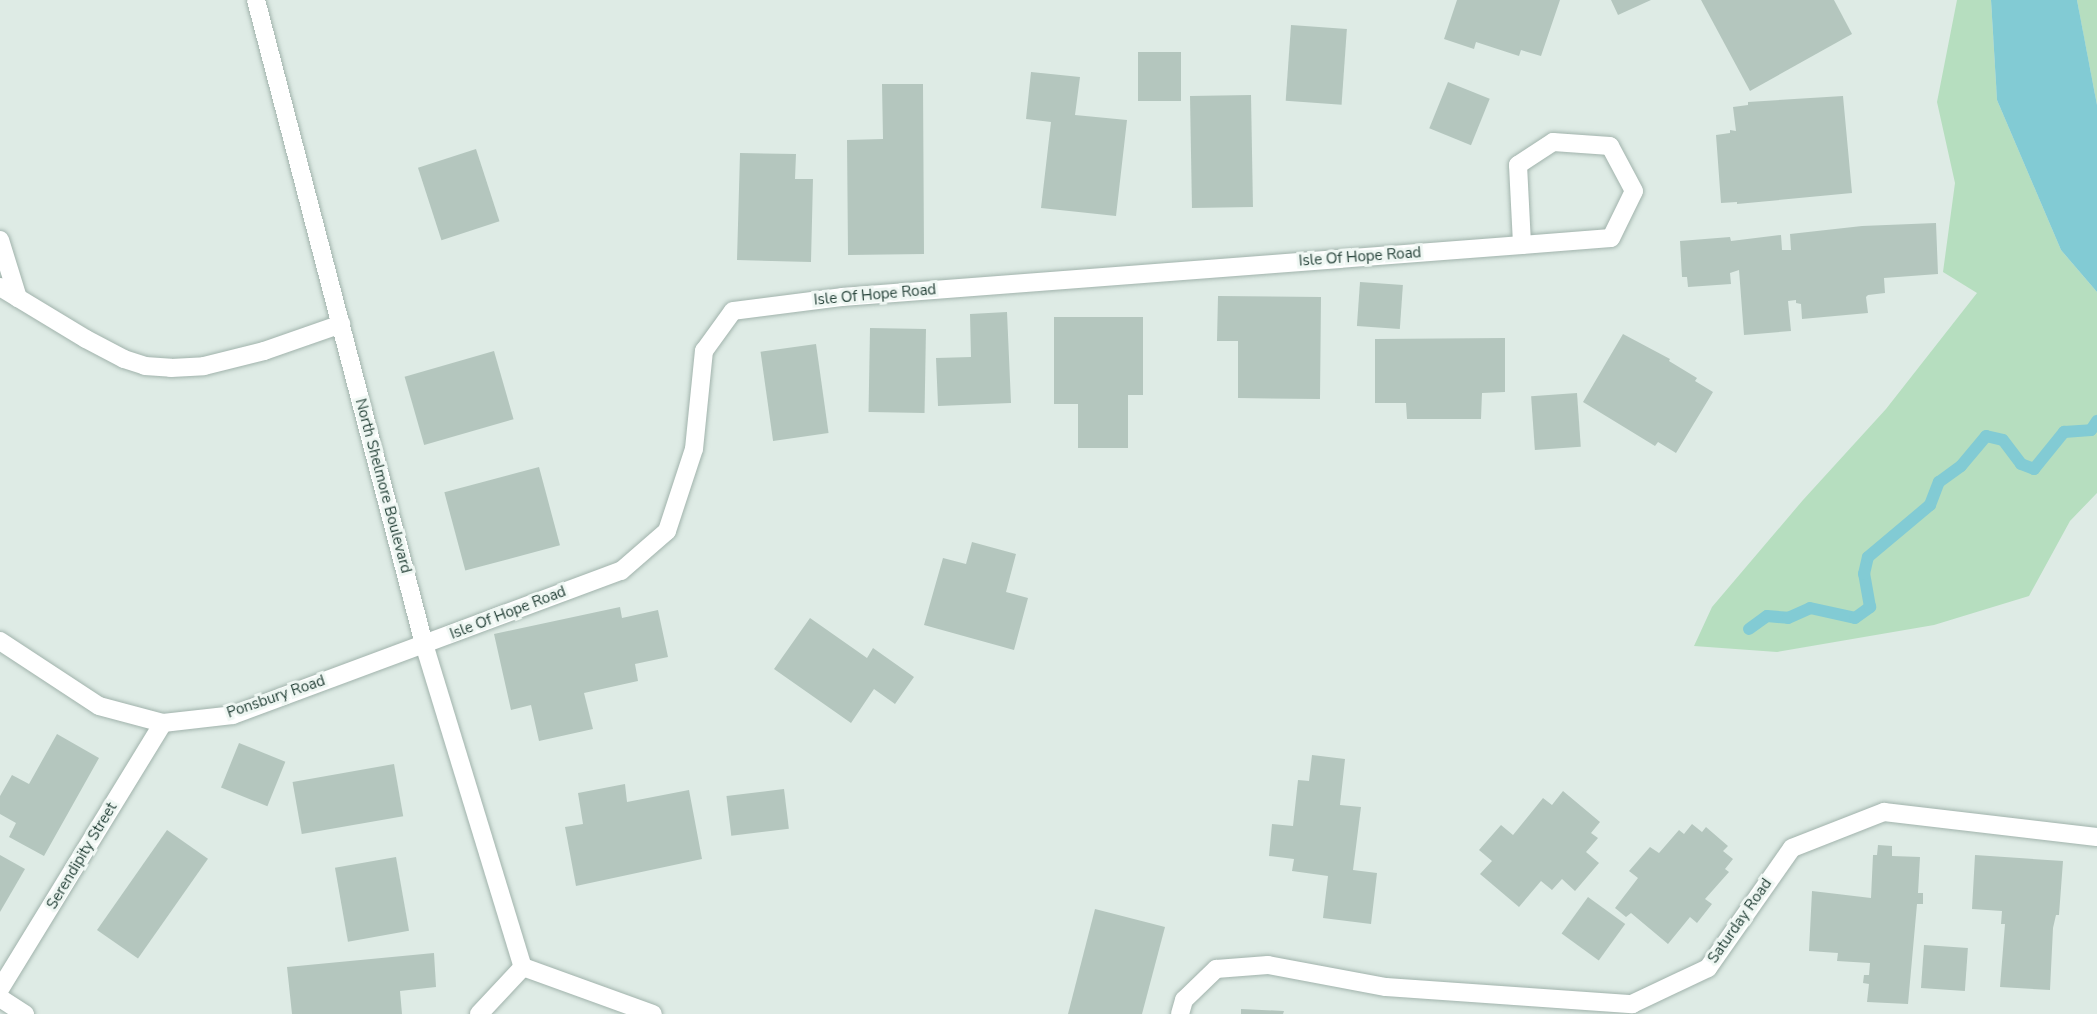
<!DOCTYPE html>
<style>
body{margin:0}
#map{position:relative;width:2097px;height:1014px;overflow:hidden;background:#deebe5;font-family:"Nunito Sans",sans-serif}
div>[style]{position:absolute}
.green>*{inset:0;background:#b6debf}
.water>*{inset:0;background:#82cbd4}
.stream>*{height:12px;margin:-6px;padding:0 6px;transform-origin:6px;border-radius:6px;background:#82cbd4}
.building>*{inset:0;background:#b4c6be;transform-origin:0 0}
.roads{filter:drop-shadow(0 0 2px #a1b3ac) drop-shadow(0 0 2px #a1b3ac)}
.minor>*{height:18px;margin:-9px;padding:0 9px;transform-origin:9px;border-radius:9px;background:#fff}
span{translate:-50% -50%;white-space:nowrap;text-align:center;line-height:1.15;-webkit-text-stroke:6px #eff7f3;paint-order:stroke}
.street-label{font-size:15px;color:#1f3c33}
</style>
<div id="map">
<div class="green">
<div style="clip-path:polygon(1957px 0,1991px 0,1997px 100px,2061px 250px,2097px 292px,2097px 493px,2070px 521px,2029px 596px,1934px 625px,1777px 652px,1694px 646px,1712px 607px,1803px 500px,1886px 409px,1977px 293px,1943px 272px,1955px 183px,1937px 102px)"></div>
<div style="clip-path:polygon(2077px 0,2097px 0,2097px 105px,2083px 32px)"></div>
</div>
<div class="water">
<div style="clip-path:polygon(1991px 0,2077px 0,2097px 105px,2097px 292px,2061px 250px,1997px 100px)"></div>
</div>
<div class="stream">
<div style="left:1749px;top:629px;width:22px;rotate:-36deg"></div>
<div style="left:1767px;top:616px;width:21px;rotate:5deg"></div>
<div style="left:1788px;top:618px;width:24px;rotate:-24deg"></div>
<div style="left:1810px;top:608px;width:46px;rotate:12.5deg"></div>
<div style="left:1855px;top:618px;width:19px;rotate:-36deg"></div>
<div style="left:1870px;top:607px;width:34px;rotate:-100deg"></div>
<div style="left:1864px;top:574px;width:17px;rotate:-77deg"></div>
<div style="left:1868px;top:557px;width:81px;rotate:-40deg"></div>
<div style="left:1930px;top:505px;width:25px;rotate:-69deg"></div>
<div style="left:1939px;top:482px;width:27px;rotate:-36deg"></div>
<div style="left:1961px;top:466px;width:39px;rotate:-50deg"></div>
<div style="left:1986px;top:436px;width:17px;rotate:13deg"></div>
<div style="left:2003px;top:440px;width:30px;rotate:53deg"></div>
<div style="left:2021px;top:464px;width:14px;rotate:21deg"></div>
<div style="left:2034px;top:469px;width:48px;rotate:-51deg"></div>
<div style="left:2064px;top:432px;width:27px;rotate:-4deg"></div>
<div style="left:2091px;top:430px;width:11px;rotate:-56deg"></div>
</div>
<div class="building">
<div style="clip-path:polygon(1457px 0,1560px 0,1541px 56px,1521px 50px,1519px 56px,1476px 42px,1474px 49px,1444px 39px)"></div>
<div style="clip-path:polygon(1611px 0,1651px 0,1618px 15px)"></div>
<div style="clip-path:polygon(1701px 0,1834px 0,1852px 34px,1750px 91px)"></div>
<div style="left:1291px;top:25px;width:56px;height:76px;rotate:4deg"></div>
<div style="left:1181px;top:52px;width:49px;height:43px;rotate:90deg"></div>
<div style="clip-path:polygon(1031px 72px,1080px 77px,1075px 115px,1127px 120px,1116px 216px,1041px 208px,1051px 122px,1026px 119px)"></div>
<div style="left:1448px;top:82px;width:45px;height:50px;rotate:22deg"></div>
<div style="clip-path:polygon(882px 84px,923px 84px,924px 254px,848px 255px,847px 140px,883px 139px)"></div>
<div style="left:1251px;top:95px;width:112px;height:61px;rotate:89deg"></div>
<div style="clip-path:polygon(1843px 96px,1852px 193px,1737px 204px,1737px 202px,1721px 203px,1716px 135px,1730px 133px,1730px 130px,1736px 131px,1733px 107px,1748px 105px,1748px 102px)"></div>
<div style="left:476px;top:149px;width:76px;height:61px;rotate:72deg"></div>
<div style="clip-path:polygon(740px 153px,796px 154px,795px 179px,813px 179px,811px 262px,737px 260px)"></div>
<div style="clip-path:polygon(1936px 223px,1938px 274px,1884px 278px,1885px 293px,1868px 295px,1866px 297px,1868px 313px,1802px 319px,1801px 304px,1796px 303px,1796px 300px,1788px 301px,1791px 331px,1744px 335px,1739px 270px,1730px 273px,1731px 284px,1688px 287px,1687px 277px,1682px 277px,1680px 241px,1730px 237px,1731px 241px,1781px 235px,1782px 250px,1791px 250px,1790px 234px,1862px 226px)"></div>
<div style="left:1360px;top:282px;width:43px;height:44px;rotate:4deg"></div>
<div style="clip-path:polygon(1218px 296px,1321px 297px,1320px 399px,1238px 398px,1238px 341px,1217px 341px)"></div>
<div style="clip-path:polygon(1007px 312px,1011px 403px,938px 406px,936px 358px,971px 357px,970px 314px)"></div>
<div style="clip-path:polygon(1054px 317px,1143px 317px,1143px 395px,1128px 395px,1128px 448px,1078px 448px,1078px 404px,1054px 404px)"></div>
<div style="left:870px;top:328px;width:56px;height:84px;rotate:1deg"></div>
<div style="clip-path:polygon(1623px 334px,1670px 359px,1669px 361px,1697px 378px,1695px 381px,1713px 392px,1676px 453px,1658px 442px,1655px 446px,1583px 402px)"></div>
<div style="clip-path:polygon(1505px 338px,1505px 392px,1482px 393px,1481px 419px,1407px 419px,1406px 403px,1375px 403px,1375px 339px)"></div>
<div style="left:816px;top:344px;width:90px;height:56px;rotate:82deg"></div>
<div style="left:494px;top:351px;width:71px;height:93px;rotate:74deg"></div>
<div style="left:1577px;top:393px;width:54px;height:46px;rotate:86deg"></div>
<div style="left:539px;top:467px;width:81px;height:98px;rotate:75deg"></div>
<div style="clip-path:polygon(972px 542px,1016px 554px,1006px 592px,1028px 598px,1014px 650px,924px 625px,943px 558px,966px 564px)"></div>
<div style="clip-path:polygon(620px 607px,622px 618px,658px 610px,668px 657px,635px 664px,638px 681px,584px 693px,593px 729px,539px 741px,531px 705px,511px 710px,494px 634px)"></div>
<div style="clip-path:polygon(810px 618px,867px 658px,873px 648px,914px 677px,895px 704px,874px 689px,851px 723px,774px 669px)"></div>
<div style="clip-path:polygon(57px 734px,99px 758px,44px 856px,9px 837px,16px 823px,0 814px,0 796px,12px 775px,29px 784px)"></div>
<div style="left:239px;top:743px;width:50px;height:48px;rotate:22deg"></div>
<div style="clip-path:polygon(1312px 755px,1345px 759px,1340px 805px,1361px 807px,1353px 870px,1377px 873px,1371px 924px,1323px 918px,1328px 876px,1292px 871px,1294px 859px,1269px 856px,1272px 824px,1293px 826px,1298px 780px,1309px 781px)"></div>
<div style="left:394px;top:764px;width:53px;height:103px;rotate:80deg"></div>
<div style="clip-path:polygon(625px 784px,627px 802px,689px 790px,702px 859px,576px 886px,565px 827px,583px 824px,578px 793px)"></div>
<div style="left:784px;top:789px;width:40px;height:58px;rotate:83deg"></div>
<div style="clip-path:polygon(1563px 791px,1600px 822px,1591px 833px,1598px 838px,1586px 852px,1599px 863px,1575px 891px,1562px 879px,1552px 890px,1541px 881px,1519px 907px,1480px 874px,1492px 861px,1479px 850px,1501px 825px,1513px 835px,1543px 798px,1552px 805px)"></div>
<div style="clip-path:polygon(1692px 824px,1702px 832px,1706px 827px,1728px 846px,1723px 851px,1733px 859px,1725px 869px,1729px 872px,1705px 899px,1712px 904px,1697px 923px,1690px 917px,1668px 944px,1631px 913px,1626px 917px,1615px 908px,1638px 878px,1629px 871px,1650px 847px,1659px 853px,1679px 830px,1684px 834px)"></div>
<div style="left:167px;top:830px;width:50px;height:122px;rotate:35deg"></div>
<div style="clip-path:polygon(1878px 845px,1892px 846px,1892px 856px,1920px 857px,1918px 893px,1923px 893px,1923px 904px,1917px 904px,1908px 1004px,1867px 1002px,1869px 984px,1863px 983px,1864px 975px,1869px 975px,1870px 963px,1837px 961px,1838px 953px,1809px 951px,1812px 891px,1871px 898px,1873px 855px,1877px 855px)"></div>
<div style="clip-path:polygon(0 855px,25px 869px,0 912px)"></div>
<div style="clip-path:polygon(1975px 855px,2063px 861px,2059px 915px,2056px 915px,2053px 928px,2050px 990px,2000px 987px,2005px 924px,2001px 924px,2002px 911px,1972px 909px)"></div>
<div style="left:396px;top:857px;width:75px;height:62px;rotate:80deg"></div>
<div style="left:1588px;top:897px;width:46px;height:45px;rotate:36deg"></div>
<div style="clip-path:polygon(1095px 909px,1165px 927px,1142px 1014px,1068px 1014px)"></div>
<div style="left:1924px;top:945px;width:44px;height:43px;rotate:4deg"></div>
<div style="clip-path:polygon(434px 953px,436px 987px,400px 991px,402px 1014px,292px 1014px,287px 967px)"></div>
<div style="clip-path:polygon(1241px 1009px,1284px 1011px,1283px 1014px,1241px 1014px)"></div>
</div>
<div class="roads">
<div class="minor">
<div style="left:256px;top:0;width:666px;rotate:75.38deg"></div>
<div style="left:424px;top:644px;width:338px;rotate:73deg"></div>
<div style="left:0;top:240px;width:61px;rotate:72.8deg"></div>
<div style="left:0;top:287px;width:100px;rotate:31.2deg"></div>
<div style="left:86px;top:339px;width:43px;rotate:27.8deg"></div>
<div style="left:124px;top:359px;width:22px;rotate:18deg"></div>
<div style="left:145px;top:366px;width:26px;rotate:4deg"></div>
<div style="left:171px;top:368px;width:33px;rotate:-3deg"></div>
<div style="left:204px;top:366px;width:62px;rotate:-14deg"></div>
<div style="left:264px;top:351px;width:82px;rotate:-19.3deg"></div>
<div style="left:0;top:641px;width:118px;rotate:33.3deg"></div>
<div style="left:99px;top:706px;width:66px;rotate:14.9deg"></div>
<div style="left:163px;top:723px;width:70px;rotate:-6.5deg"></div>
<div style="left:233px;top:715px;width:414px;rotate:-20.4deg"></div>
<div style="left:621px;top:571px;width:61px;rotate:-41deg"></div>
<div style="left:667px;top:531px;width:86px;rotate:-71.8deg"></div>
<div style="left:694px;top:449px;width:99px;rotate:-84.2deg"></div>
<div style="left:704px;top:351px;width:49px;rotate:-54.1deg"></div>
<div style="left:733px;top:311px;width:110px;rotate:-7.3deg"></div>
<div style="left:842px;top:297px;width:682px;rotate:-4.37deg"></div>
<div style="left:1522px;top:245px;width:89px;rotate:-4.5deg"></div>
<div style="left:1611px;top:238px;width:52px;rotate:-63.9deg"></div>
<div style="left:1634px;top:191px;width:51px;rotate:-118.1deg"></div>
<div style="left:1610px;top:146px;width:57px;rotate:-176deg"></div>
<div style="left:1553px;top:142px;width:42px;rotate:146.7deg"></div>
<div style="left:1518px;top:165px;width:80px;rotate:87.1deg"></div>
<div style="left:523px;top:967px;width:138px;rotate:19.9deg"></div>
<div style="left:0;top:989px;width:312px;rotate:-58.5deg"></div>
<div style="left:0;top:998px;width:30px;rotate:33deg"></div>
<div style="left:479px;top:1014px;width:64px;rotate:-46.9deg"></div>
<div style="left:1180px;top:1014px;width:15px;rotate:-74deg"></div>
<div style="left:1184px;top:1000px;width:45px;rotate:-44.1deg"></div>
<div style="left:1216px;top:969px;width:52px;rotate:-4.4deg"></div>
<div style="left:1268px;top:965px;width:120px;rotate:10.6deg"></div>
<div style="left:1386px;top:987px;width:247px;rotate:4deg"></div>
<div style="left:1632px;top:1004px;width:84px;rotate:-25.3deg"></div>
<div style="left:1708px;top:968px;width:146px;rotate:-55deg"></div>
<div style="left:1792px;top:848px;width:99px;rotate:-21.4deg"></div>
<div style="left:1884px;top:812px;width:214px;rotate:6.7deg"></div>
</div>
</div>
<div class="street-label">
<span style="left:1360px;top:257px;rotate:-4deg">Isle Of Hope Road</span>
<span style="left:875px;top:295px;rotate:-5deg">Isle Of Hope Road</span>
<span style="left:383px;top:486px;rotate:75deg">North Shelmore Boulevard</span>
<span style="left:508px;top:613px;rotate:-21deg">Isle Of Hope Road</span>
<span style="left:276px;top:697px;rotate:-19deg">Ponsbury Road</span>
<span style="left:82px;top:856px;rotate:-59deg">Serendipity Street</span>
<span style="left:1740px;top:921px;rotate:-55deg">Saturday Road</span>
</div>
</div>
